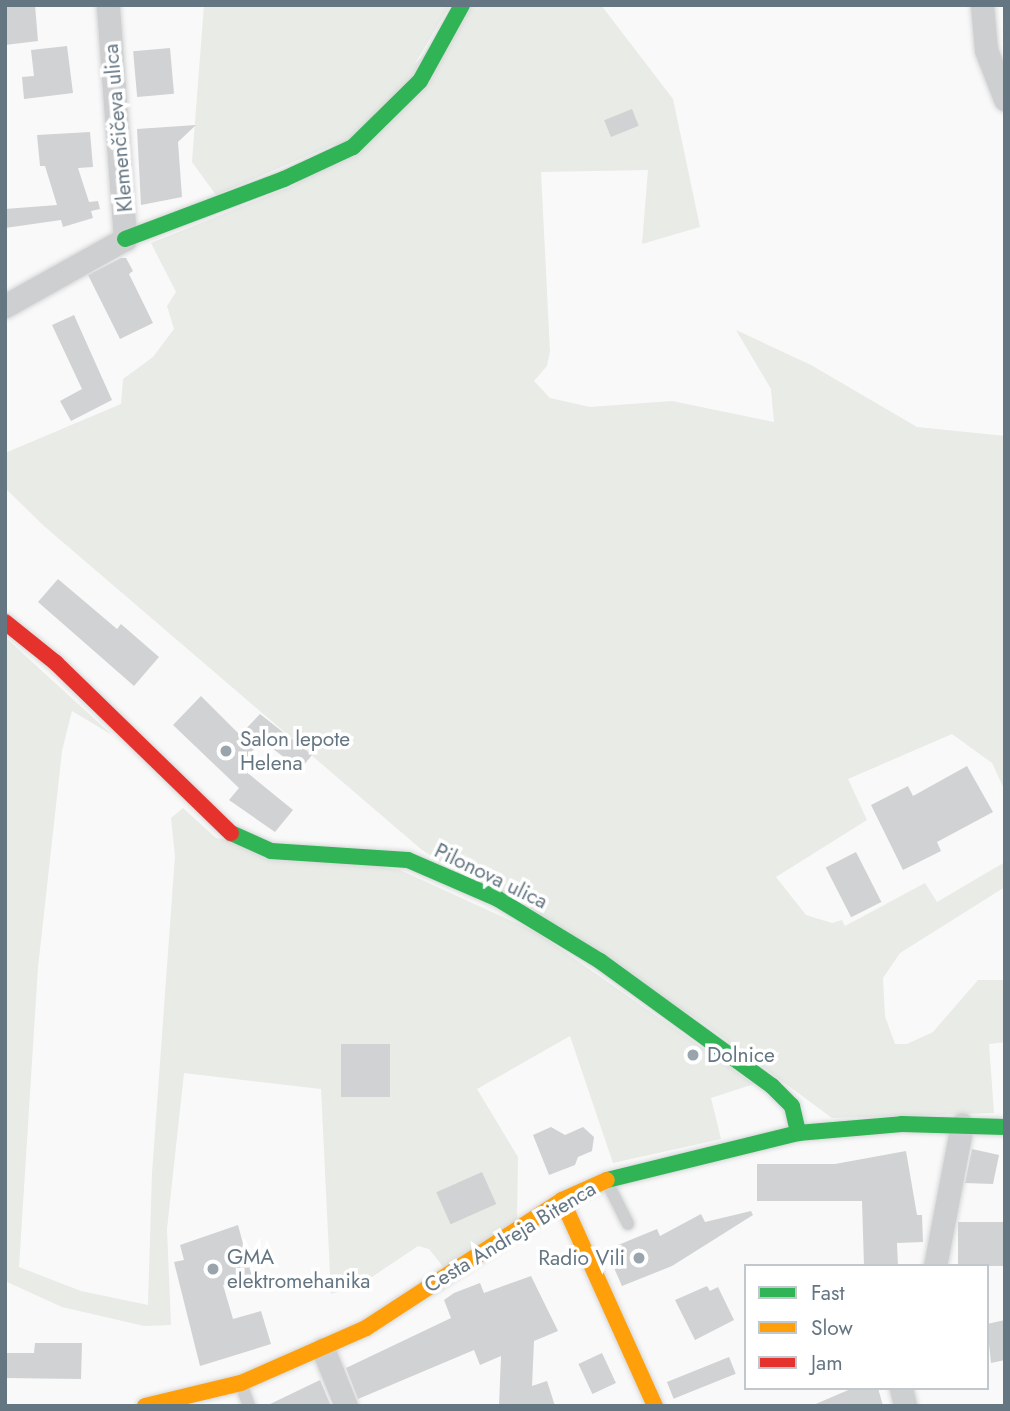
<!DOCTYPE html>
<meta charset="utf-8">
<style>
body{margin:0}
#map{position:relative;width:1010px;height:1411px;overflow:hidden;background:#f9f9f9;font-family:Jost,sans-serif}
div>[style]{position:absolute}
.green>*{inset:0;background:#e8ebe6}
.building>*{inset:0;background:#d0d2d3;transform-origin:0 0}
.roads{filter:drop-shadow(0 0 2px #d5d6d7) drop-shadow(0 0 2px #d5d6d7)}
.lane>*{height:12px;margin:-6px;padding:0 6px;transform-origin:6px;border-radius:6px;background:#cecfd0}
.street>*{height:23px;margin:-11.5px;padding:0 11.5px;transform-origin:11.5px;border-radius:11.5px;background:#cecfd0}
.fast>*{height:16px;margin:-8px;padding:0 8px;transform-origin:8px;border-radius:8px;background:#30b455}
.slow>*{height:16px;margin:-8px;padding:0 8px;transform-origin:8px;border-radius:8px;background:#ff9f0a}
.jam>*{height:16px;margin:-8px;padding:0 8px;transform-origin:8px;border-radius:8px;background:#e5322d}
.dots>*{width:19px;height:19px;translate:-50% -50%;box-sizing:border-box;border:4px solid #fff;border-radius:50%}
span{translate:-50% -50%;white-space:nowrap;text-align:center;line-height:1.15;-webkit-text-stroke:7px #fff;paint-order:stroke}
.street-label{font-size:21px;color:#657683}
.poi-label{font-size:21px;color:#657683}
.left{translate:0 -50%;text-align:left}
.right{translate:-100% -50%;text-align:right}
.frame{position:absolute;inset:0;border:7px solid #657683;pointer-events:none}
.legend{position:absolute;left:744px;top:1264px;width:245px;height:126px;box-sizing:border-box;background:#fff;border:2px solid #c1c8cd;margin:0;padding:9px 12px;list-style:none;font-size:21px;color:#657683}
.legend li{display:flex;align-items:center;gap:14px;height:35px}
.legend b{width:35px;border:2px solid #c1c8cd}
</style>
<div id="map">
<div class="green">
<div style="clip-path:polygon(204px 5px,450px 5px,402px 85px,340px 142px,216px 195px,192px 162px)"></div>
<div style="clip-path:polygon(473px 5px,601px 5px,673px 99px,700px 227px,642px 244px,648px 170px,541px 172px,550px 352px,547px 366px,534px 381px,550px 398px,590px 407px,672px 401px,774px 422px,771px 389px,736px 330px,811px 365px,917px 427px,1005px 436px,1005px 791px,992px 763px,952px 734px,848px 779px,867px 820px,776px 877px,806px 915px,832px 923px,842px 920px,845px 926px,925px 883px,937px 902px,1005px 862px,1005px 887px,900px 953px,883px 978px,885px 1016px,895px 1044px,907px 1044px,933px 1032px,978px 980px,1005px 980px,1005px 1042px,989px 1044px,994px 1113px,832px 1118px,702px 1022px,422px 850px,44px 526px,5px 488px,5px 453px,121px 404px,123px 379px,153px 357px,174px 329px,167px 306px,176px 292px,151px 243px,295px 185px)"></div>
<div style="clip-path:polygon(5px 637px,112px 735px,72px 711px,62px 751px,38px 967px,19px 1267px,81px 1291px,148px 1305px,152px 1173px,175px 856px,171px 818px,183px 808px,216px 838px,400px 870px,536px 932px,754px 1084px,711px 1098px,721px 1139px,613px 1163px,570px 1036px,477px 1089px,518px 1157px,517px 1220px,444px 1268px,429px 1249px,418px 1246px,360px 1285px,331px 1294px,321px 1089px,184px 1073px,167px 1229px,171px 1325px,144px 1326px,62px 1307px,5px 1281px)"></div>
</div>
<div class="building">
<div style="clip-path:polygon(5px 5px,35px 5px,38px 41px,5px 45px)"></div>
<div style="clip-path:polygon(67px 46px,73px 93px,24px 99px,22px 77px,34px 76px,31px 50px)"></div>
<div style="left:170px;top:48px;width:46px;height:37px;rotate:85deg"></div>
<div style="left:632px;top:109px;width:18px;height:30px;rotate:68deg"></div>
<div style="clip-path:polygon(196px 125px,178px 142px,182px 197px,141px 205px,137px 129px)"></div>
<div style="clip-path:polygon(90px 132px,93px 167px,78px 168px,89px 202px,98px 201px,100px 209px,91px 211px,93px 218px,63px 227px,61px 220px,5px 228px,5px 209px,57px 205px,45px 166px,40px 166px,37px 135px)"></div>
<div style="clip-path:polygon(121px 258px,126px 258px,133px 271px,129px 274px,153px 323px,120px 339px,88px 275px)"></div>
<div style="clip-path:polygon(74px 315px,112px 400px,71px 421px,60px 401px,82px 389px,52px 325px)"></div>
<div style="clip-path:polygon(58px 579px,117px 629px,121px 624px,159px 657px,134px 686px,38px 602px)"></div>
<div style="clip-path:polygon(201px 696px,240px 735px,260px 714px,312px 755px,300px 770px,262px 740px,239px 766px,293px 810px,275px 832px,229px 800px,239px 788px,173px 725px)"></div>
<div style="clip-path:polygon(967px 766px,993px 812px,937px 842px,941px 851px,903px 870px,871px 805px,908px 786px,913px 796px)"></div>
<div style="left:856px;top:852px;width:56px;height:34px;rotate:63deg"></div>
<div style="left:341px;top:1044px;width:49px;height:53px"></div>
<div style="clip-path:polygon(551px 1127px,565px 1135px,583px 1127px,594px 1137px,592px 1151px,578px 1157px,575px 1165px,549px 1175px,533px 1135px)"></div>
<div style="clip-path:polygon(972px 1149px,999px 1155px,993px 1184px,965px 1183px)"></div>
<div style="clip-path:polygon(906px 1151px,917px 1215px,922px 1215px,923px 1242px,897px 1243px,898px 1266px,864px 1266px,862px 1201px,757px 1201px,757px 1164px,835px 1164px)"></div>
<div style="left:482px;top:1172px;width:35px;height:50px;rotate:66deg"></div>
<div style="clip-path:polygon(751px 1211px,753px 1215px,672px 1266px,622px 1286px,606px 1250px,657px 1229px,660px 1236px,701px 1214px,705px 1222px)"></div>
<div style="left:958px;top:1222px;width:47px;height:44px"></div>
<div style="clip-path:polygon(238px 1225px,252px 1277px,223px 1285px,233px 1319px,261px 1311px,271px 1344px,200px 1366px,174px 1262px,184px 1260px,180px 1245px)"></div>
<div style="clip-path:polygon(531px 1276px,558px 1331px,534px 1341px,532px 1386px,547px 1381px,555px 1406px,499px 1406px,501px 1356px,480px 1365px,474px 1350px,358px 1399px,346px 1368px,451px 1318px,444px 1300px,454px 1293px,480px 1283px,484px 1293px)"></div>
<div style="clip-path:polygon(707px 1286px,710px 1291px,718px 1287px,734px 1320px,695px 1340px,675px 1300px)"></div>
<div style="clip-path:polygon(1005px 1320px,1005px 1360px,991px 1363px,987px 1324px)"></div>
<div style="clip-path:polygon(35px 1343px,82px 1343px,81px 1379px,5px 1378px,5px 1353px,34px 1353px)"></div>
<div style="left:602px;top:1353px;width:33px;height:26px;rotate:65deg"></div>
<div style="left:729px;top:1357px;width:18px;height:67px;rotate:68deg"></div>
<div style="clip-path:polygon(320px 1380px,331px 1406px,266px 1406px)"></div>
<div style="clip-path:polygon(853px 1388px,878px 1388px,883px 1406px,811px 1406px)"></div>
</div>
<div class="roads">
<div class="lane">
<div style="left:606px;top:1180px;width:49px;rotate:63.4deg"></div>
<div style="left:241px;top:1384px;width:23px;rotate:70deg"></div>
</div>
<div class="street">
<div style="left:982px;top:5px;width:45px;rotate:84.9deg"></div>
<div style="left:986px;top:50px;width:53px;rotate:68.8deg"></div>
<div style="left:5px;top:306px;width:137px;rotate:-29.2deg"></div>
<div style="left:125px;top:239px;width:235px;rotate:-94.2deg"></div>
<div style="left:935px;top:1266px;width:144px;rotate:-79.2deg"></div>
<div style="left:323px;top:1349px;width:61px;rotate:68deg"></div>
<div style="left:901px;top:1388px;width:18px;rotate:77deg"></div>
</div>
<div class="fast">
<div style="left:125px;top:239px;width:170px;rotate:-20.7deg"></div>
<div style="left:284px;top:179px;width:76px;rotate:-24.9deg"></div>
<div style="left:353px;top:147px;width:94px;rotate:-44.6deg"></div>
<div style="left:420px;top:81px;width:87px;rotate:-61.1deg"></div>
<div style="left:231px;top:833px;width:44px;rotate:24.2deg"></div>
<div style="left:271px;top:851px;width:137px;rotate:3.8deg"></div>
<div style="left:408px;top:860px;width:98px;rotate:23.4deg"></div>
<div style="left:498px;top:899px;width:119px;rotate:31.3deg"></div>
<div style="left:600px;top:961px;width:213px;rotate:36deg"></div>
<div style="left:772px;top:1086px;width:28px;rotate:45deg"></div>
<div style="left:792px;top:1106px;width:28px;rotate:77deg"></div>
<div style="left:607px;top:1180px;width:197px;rotate:-13.8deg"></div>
<div style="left:798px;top:1133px;width:104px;rotate:-4.9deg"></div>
<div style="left:902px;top:1124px;width:103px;rotate:1.7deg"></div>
</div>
<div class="slow">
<div style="left:562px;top:1200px;width:226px;rotate:65.7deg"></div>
<div style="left:145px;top:1406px;width:99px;rotate:-13.5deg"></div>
<div style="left:241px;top:1383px;width:137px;rotate:-23.7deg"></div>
<div style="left:366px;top:1328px;width:234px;rotate:-33.1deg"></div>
<div style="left:562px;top:1200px;width:49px;rotate:-24deg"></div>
</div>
<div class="jam">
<div style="left:5px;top:622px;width:65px;rotate:38.8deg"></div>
<div style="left:56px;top:663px;width:244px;rotate:44.2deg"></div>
</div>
</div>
<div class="dots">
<div style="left:226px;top:751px;background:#99a4ac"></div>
<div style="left:693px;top:1055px;background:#99a4ac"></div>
<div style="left:639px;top:1258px;background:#99a4ac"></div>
<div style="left:213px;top:1269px;background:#99a4ac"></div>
</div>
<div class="street-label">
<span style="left:118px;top:128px;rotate:-95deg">Klemenčičeva ulica</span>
<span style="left:491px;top:876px;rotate:26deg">Pilonova ulica</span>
<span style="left:510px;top:1237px;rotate:-31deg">Cesta Andreja Bitenca</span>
</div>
<div class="poi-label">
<span class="left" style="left:240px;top:751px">Salon lepote<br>Helena</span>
<span class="left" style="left:707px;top:1055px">Dolnice</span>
<span class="left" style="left:227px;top:1269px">GMA<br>elektromehanika</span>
<span class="right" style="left:625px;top:1258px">Radio Vili</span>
</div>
<div class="frame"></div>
<ul class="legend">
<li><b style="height:9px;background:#30b455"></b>Fast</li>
<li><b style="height:9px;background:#ff9f0a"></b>Slow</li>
<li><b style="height:9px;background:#e5322d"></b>Jam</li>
</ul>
</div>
